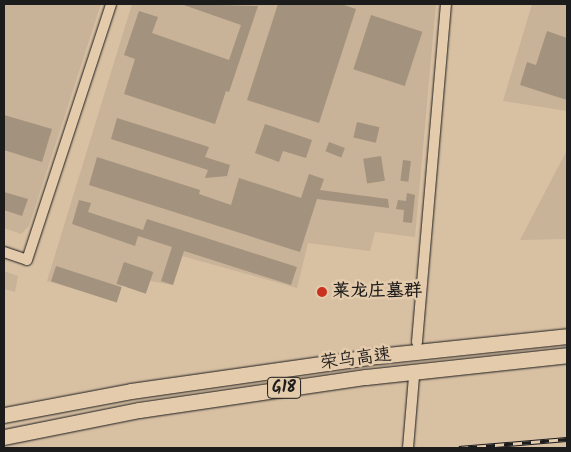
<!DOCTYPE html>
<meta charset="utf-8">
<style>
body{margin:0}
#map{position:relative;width:571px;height:452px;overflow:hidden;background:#d8c0a3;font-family:Kalam,"LXGW WenKai TC",sans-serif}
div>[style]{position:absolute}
.built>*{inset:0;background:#c8b298}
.building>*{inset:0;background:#a3927e;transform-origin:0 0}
.roads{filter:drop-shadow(0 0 1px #1c1c1c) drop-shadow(0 0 1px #1c1c1c)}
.minor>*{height:10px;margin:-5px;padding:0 5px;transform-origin:5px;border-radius:5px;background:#e4cbac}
.highway>*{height:15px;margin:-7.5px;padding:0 7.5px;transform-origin:7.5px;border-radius:7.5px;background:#e4cbac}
.rail>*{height:5px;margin-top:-2.5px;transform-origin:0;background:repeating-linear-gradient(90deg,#e4cbac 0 9px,#1c1c1c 0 18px);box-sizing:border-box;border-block:1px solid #1c1c1c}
.dots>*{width:14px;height:14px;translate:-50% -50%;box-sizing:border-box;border:2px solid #e4cbac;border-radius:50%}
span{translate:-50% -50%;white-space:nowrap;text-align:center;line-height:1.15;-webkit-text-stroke:5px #e4cbac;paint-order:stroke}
.shield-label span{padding:1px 4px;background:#e4cbac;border:1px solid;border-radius:4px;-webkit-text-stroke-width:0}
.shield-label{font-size:16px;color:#1c1c1c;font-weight:700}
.poi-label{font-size:18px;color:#1c1c1c;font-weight:700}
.left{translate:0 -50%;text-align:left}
.street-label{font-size:18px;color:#1c1c1c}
.frame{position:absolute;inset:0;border:5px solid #1c1c1c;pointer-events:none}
</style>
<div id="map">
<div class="built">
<div style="clip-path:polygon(4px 4px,101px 4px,29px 226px,21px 234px,4px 228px)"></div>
<div style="clip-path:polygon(132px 4px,436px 4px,415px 237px,375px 232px,370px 251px,308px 243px,297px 288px,182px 256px,173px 285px,150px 281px,122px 284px,117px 302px,47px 281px)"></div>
<div style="clip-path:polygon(532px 4px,567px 4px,567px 111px,503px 101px)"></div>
<div style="clip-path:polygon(567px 150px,567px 239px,520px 240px)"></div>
<div style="clip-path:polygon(4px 271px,18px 276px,15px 292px,4px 289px)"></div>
</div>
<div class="building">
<div style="clip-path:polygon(181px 4px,258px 6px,229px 92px,226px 91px,215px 124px,124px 94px,135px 59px,124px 55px,139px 11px,158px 17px,152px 33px,229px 60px,241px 25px)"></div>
<div style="clip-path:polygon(278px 4px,341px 4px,356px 9px,319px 123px,247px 100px)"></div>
<div style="left:371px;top:15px;width:54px;height:57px;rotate:18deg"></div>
<div style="clip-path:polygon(547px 31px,567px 38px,567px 100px,520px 85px,527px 62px,536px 65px)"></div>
<div style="clip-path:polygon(4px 115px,52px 129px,42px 162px,4px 150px)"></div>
<div style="clip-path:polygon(117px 118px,209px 147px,205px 157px,230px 165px,227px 176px,205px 178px,208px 170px,111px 139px)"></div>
<div style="left:357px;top:122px;width:23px;height:16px;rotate:13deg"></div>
<div style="clip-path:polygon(265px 124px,312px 140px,306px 158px,283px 151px,279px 162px,255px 153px)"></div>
<div style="left:329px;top:142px;width:17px;height:10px;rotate:21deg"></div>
<div style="left:381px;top:156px;width:25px;height:18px;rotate:81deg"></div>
<div style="clip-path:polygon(97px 157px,200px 190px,199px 194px,231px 205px,239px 178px,301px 198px,309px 174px,324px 179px,320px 190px,388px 199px,389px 208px,317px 199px,300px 252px,89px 185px)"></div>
<div style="left:403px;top:160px;width:8px;height:21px;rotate:7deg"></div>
<div style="clip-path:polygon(4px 192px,28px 199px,22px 216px,4px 210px)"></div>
<div style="clip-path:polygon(407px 193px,415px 195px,412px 223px,403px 222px,404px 210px,396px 209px,398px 200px,406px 201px)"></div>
<div style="clip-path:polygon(79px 200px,91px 203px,88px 212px,143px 230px,147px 219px,297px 267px,291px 285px,184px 251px,173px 285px,161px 281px,172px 247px,138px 236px,135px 246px,72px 224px)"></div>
<div style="left:124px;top:262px;width:31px;height:23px;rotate:19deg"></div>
<div style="left:56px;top:266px;width:69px;height:16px;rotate:18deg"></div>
</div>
<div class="roads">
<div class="minor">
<div style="left:4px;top:252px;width:24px;rotate:19deg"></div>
<div style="left:27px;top:260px;width:269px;rotate:-71.8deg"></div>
<div style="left:417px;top:342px;width:339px;rotate:-85.1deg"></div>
<div style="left:408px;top:448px;width:71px;rotate:-85.2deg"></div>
</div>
<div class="highway">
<div style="left:4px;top:415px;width:129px;rotate:-10.7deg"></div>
<div style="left:131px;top:391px;width:249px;rotate:-8.1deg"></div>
<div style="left:378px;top:356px;width:190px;rotate:-6deg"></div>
<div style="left:4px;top:437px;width:138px;rotate:-11.3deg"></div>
<div style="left:139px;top:410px;width:229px;rotate:-8.3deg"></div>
<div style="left:366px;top:377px;width:202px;rotate:-6.2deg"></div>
</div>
</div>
<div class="rail">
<div style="left:459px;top:448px;width:108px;rotate:-4.8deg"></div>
</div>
<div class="dots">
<div style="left:322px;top:292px;background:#c8321e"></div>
</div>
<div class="shield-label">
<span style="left:284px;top:388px">G18</span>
</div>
<div class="poi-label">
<span class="left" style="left:332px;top:292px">莱龙庄墓群</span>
</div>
<div class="street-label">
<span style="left:356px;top:360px;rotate:-7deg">荣乌高速</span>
</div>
<div class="frame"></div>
</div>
